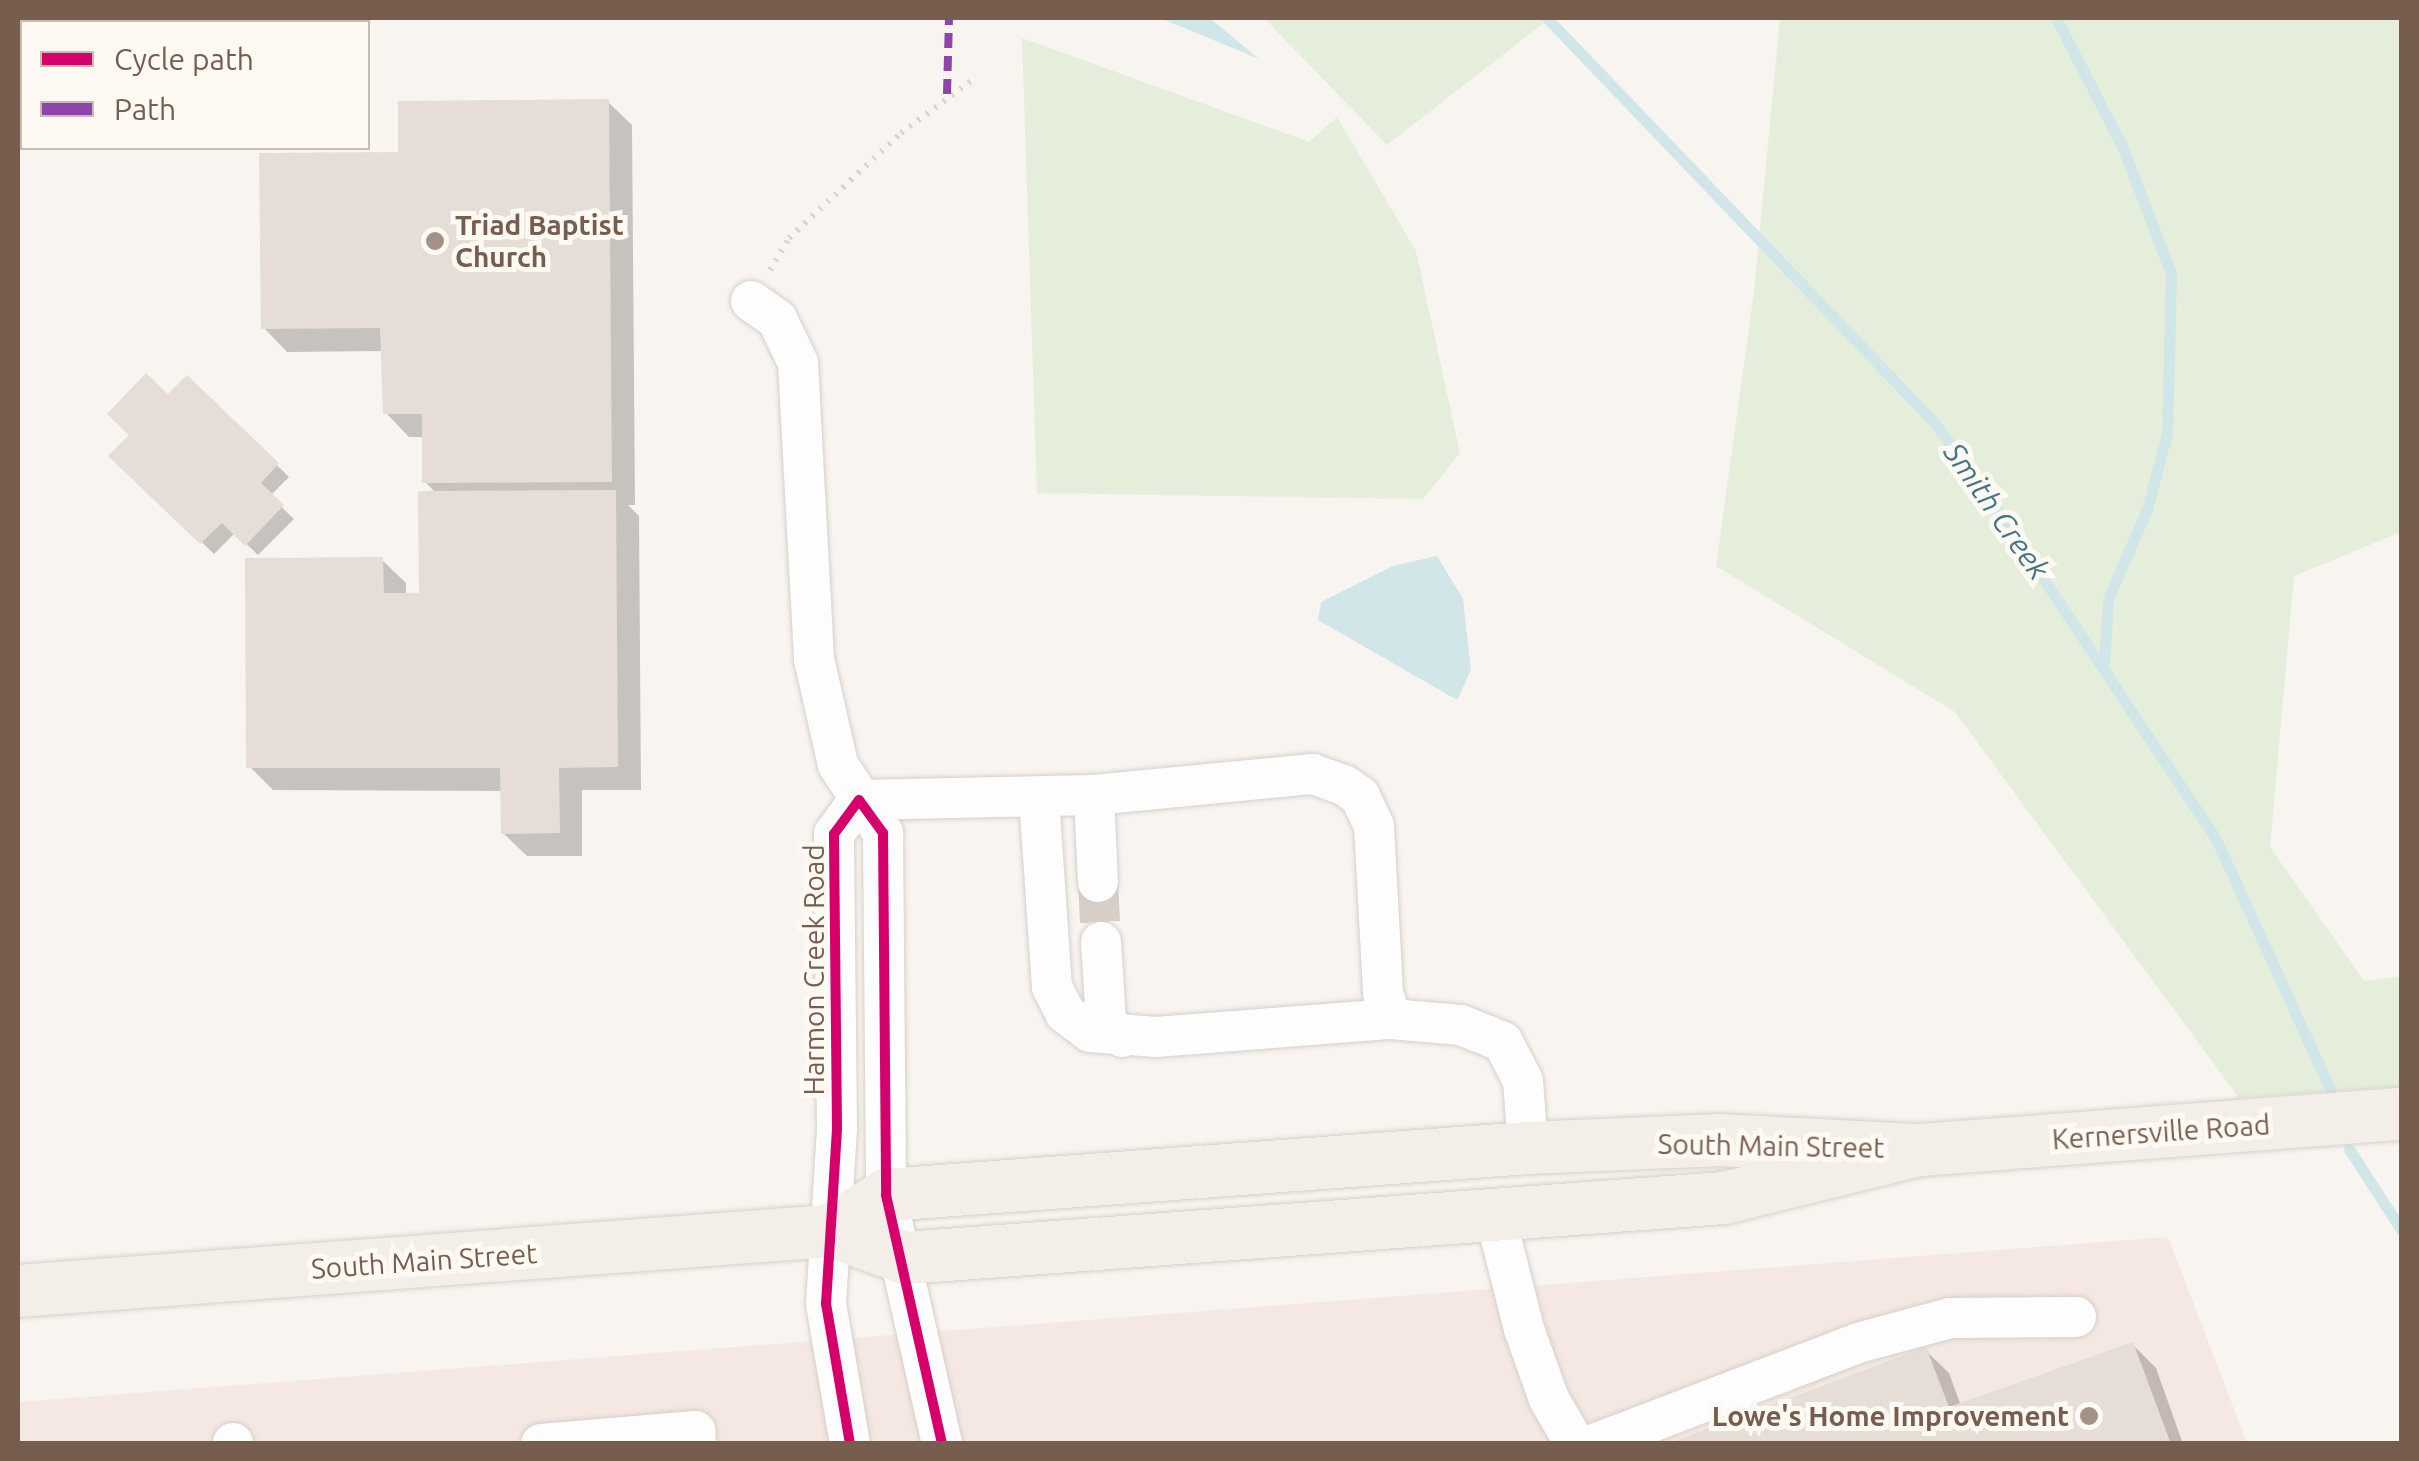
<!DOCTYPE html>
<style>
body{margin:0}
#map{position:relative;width:2419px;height:1461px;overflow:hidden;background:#f8f4ef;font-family:Ubuntu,sans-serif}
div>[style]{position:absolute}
.commercial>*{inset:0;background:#f5e7e1}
.green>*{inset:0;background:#e5eeda}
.water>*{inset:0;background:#d0e6e9}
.shadow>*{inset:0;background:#0003}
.stream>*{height:11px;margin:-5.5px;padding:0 5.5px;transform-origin:5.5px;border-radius:5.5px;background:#d0e6e9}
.building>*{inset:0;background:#e5ddd6}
.minor-tunnel>*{height:40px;margin-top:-20px;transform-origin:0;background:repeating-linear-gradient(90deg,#d8cec7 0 40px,transparent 0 60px)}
.path>*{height:6px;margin-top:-3px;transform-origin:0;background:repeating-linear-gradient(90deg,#dad4d0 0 2.5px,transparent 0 10.5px)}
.roads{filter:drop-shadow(0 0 2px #d5d0ca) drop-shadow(0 0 2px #d5d0ca)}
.minor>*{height:40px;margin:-20px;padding:0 20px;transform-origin:20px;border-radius:20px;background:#fefdfd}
.major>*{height:52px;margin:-26px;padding:0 26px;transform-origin:26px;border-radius:26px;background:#f3eee7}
.quiet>*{height:8px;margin-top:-4px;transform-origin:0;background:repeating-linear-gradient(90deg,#8e44ad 0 15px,transparent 0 23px)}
.cycleway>*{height:10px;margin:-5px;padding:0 5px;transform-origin:5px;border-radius:5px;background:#d6006c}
.dots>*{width:28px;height:28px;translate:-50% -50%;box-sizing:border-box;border:5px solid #fef9f2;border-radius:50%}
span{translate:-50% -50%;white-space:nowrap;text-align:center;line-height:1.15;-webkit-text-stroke:10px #fef9f2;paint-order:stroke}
.poi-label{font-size:28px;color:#775d4e;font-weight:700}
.left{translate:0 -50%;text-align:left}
.right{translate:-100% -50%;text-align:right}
.street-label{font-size:28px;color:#775d4e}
.water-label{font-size:30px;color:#457782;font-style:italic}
.frame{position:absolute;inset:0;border:20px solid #775d4e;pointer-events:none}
.legend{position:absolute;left:20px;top:20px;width:350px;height:130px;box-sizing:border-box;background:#fef9f2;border:2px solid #c8bbb0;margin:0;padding:12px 18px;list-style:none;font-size:30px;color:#775d4e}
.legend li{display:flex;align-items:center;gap:20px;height:50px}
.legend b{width:50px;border:2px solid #c8bbb0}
</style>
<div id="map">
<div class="commercial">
<div style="clip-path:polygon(2168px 1237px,2247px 1443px,18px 1444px,18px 1402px)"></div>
</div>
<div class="green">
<div style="clip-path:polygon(1264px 18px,1550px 18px,1387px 145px)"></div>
<div style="clip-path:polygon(1780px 18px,2401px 18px,2401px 532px,2294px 576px,2270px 847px,2364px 981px,2401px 976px,2401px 1086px,2239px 1098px,1955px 712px,1716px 566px,1754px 292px)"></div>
<div style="clip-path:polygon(1022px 38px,1309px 142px,1337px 117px,1416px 251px,1460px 453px,1423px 499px,1037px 493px)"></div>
</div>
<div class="water">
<div style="clip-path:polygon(1081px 18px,1210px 18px,1259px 59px,1165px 20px)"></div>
<div style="clip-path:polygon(1437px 556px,1463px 599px,1471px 670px,1457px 700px,1318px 620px,1321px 602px,1393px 566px)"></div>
</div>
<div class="shadow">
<div style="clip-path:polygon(608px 102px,632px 125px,635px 505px,628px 505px,639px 516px,641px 790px,582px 790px,582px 856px,527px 856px,503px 833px,503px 791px,273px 790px,249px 766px,382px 560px,406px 583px,406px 596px,421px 596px,436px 493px,425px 482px,424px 437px,409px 437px,386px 413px,384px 351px,287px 352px,264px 328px,400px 154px)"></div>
<div style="clip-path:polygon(187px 378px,289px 477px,270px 496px,294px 519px,258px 555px,235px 533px,214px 554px,112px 456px)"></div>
<div style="clip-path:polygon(2133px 1345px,2156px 1368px,2183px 1444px,1675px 1443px,1925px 1350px,1949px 1373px,1961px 1406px)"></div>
</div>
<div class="stream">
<div style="left:1547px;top:18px;width:557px;rotate:46.24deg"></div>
<div style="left:1932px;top:420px;width:67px;rotate:52.3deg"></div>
<div style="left:1973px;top:473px;width:439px;rotate:56.4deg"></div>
<div style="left:2216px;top:839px;width:275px;rotate:65.5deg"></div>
<div style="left:2056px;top:18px;width:146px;rotate:62.7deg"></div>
<div style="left:2123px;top:148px;width:135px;rotate:69.1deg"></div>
<div style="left:2171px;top:274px;width:159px;rotate:91.4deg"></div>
<div style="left:2167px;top:433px;width:79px;rotate:104.7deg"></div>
<div style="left:2147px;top:509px;width:98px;rotate:113.4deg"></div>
<div style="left:2108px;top:599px;width:63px;rotate:93.6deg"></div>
<div style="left:2349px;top:1149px;width:98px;rotate:57.1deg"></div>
</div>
<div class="building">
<div style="clip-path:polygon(609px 99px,612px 482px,422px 483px,422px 414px,383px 414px,380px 328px,261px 329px,259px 153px,398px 152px,398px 101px)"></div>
<div style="clip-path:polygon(146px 373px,168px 394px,187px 375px,279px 463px,261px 483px,284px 505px,245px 546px,222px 523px,200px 544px,108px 456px,129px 435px,107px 414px)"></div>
<div style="clip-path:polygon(616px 490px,618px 767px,559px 768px,560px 833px,501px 834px,500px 768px,246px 768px,245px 558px,383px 557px,384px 593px,419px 593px,418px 491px)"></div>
<div style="clip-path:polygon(2133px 1342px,2171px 1444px,1667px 1444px,1926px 1347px,1949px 1407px)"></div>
</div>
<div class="minor-tunnel">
<div style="left:1098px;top:882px;width:60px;rotate:87.1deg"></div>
</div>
<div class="path">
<div style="left:770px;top:270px;width:37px;rotate:-59deg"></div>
<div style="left:789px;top:238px;width:154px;rotate:-43.2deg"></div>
<div style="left:901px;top:133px;width:89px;rotate:-36.7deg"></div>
</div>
<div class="roads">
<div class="minor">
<div style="left:751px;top:301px;width:32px;rotate:35deg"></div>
<div style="left:777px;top:319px;width:49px;rotate:64.5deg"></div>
<div style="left:798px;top:363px;width:296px;rotate:86.9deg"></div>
<div style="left:814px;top:659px;width:109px;rotate:77.2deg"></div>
<div style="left:838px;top:765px;width:82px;rotate:56.5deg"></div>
<div style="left:883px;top:833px;width:362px;rotate:89.5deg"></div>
<div style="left:886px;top:1195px;width:255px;rotate:77.3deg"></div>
<div style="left:1094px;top:795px;width:87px;rotate:87.4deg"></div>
<div style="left:1039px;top:797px;width:190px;rotate:86.1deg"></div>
<div style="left:1052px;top:987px;width:29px;rotate:63deg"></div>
<div style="left:1065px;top:1013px;width:31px;rotate:37deg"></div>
<div style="left:1090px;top:1032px;width:66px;rotate:4.3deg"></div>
<div style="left:1156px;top:1037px;width:236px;rotate:-4.4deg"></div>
<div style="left:859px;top:800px;width:235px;rotate:-1.2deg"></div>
<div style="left:1094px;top:795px;width:220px;rotate:-5.5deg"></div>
<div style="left:1313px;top:774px;width:33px;rotate:20deg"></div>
<div style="left:1344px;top:785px;width:19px;rotate:35deg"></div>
<div style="left:1360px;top:796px;width:33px;rotate:65deg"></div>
<div style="left:1374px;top:826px;width:167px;rotate:86.9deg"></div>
<div style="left:1383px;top:993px;width:27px;rotate:73deg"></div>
<div style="left:1391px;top:1019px;width:70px;rotate:4.9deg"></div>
<div style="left:1461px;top:1025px;width:45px;rotate:22deg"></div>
<div style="left:1503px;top:1042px;width:44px;rotate:62.9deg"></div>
<div style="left:1523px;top:1081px;width:67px;rotate:85.7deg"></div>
<div style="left:1101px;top:942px;width:80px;rotate:86.4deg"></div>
<div style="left:1106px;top:1022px;width:22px;rotate:43deg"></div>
<div style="left:1495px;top:1215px;width:118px;rotate:75.7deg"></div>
<div style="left:1524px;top:1329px;width:74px;rotate:70.3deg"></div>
<div style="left:1549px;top:1399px;width:52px;rotate:60deg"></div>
<div style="left:233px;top:1443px;width:1px;rotate:90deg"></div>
<div style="left:541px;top:1444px;width:155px;rotate:-4.8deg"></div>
<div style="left:695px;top:1431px;width:13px;rotate:86deg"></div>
<div style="left:850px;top:1444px;width:142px;rotate:-99.7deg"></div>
<div style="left:826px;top:1304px;width:177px;rotate:-86.4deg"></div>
<div style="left:837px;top:1127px;width:293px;rotate:-90.6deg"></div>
<div style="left:834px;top:834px;width:42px;rotate:-53.7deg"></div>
<div style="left:1594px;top:1444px;width:283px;rotate:-20.9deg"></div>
<div style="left:1858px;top:1343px;width:95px;rotate:-15.2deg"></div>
<div style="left:1950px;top:1318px;width:126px;rotate:-0.5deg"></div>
</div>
<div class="major">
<div style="left:830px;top:1231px;width:67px;rotate:-32.7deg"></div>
<div style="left:886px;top:1195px;width:644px;rotate:-4.19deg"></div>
<div style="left:1528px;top:1148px;width:192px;rotate:-2.4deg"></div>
<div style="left:1720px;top:1140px;width:200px;rotate:2.9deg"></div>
<div style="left:1920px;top:1150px;width:483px;rotate:-4.3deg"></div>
<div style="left:18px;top:1291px;width:814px;rotate:-4.23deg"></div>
<div style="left:830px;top:1231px;width:80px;rotate:19.8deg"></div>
<div style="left:905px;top:1258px;width:821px;rotate:-4.19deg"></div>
<div style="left:1724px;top:1198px;width:202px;rotate:-13.8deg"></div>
</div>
</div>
<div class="quiet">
<div style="left:947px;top:94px;width:76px;rotate:-88.5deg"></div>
</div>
<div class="cycleway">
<div style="left:850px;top:1444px;width:142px;rotate:-99.7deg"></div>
<div style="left:826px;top:1304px;width:177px;rotate:-86.4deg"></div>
<div style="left:837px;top:1127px;width:293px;rotate:-90.6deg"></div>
<div style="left:834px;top:834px;width:42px;rotate:-53.7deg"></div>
<div style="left:859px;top:800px;width:41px;rotate:54deg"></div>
<div style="left:883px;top:833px;width:362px;rotate:89.5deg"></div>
<div style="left:886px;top:1195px;width:255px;rotate:77.3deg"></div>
</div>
<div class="dots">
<div style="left:435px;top:241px;background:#a49286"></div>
<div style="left:2089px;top:1416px;background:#a49286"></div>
</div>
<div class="poi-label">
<span class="left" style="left:455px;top:241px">Triad Baptist<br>Church</span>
<span class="right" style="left:2069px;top:1416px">Lowe's Home Improvement</span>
</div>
<div class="street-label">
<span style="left:814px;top:970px;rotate:-90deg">Harmon Creek Road</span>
<span style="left:2161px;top:1132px;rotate:-4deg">Kernersville Road</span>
<span style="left:1771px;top:1146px;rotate:1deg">South Main Street</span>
<span style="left:424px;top:1261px;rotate:-4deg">South Main Street</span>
</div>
<div class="water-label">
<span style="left:1997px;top:511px;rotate:55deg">Smith Creek</span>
</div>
<div class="frame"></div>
<ul class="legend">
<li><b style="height:12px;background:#d6006c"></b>Cycle path</li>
<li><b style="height:12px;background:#8e44ad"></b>Path</li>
</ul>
</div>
